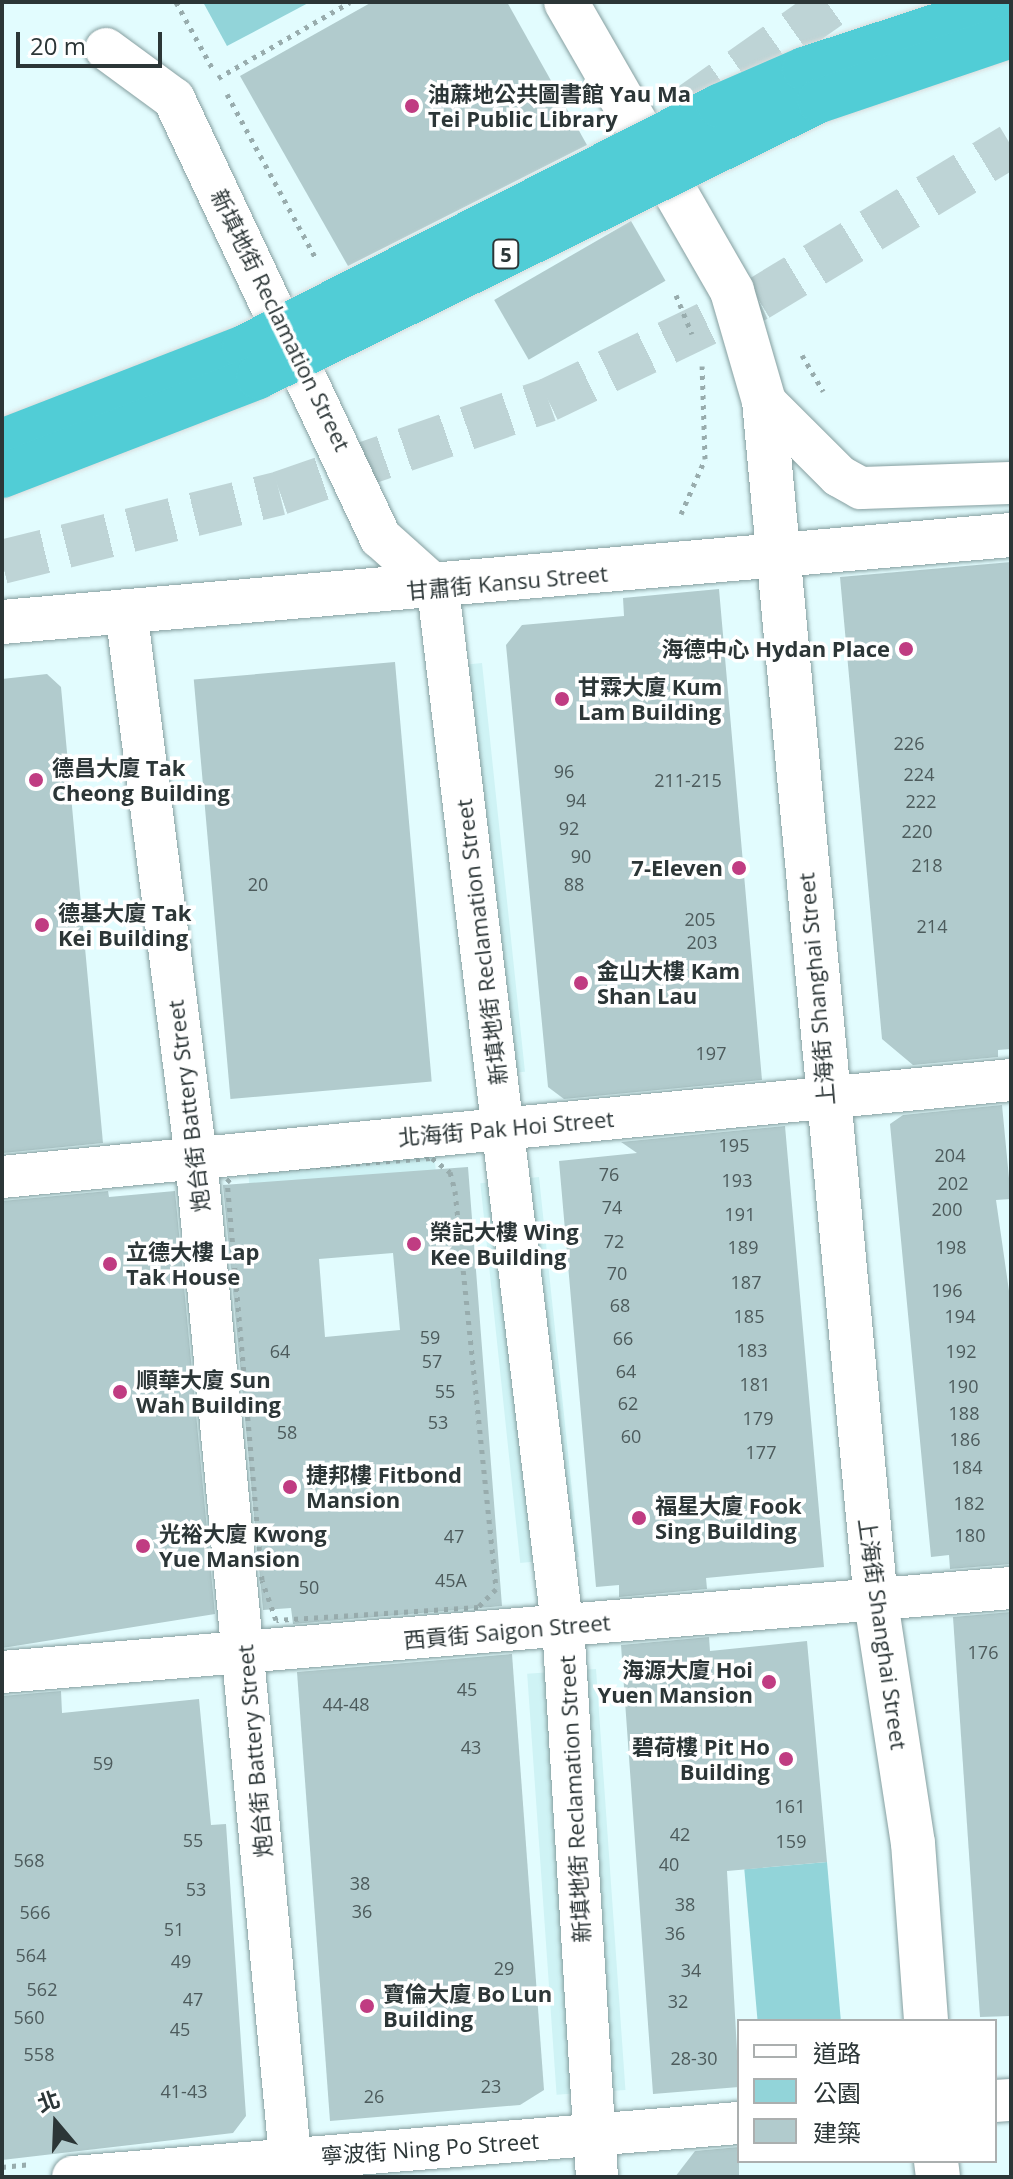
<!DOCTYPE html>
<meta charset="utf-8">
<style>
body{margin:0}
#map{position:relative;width:1013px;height:2179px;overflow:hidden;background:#e2fcfe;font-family:"Open Sans","Noto Sans TC",sans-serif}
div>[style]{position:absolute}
.built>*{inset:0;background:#cff3f5;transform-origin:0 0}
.green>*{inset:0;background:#92d4d9;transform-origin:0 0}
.building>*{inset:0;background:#b1cbcd;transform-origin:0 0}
.highway-tunnel>*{height:44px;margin-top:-22px;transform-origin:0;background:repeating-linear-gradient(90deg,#bed4d6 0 44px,transparent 0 66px)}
.path>*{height:5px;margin-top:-2.5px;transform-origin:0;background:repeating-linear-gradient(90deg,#98acad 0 4px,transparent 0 10px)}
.roads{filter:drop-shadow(0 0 2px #859e9f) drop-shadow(0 0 2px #859e9f)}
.street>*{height:42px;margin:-21px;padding:0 21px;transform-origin:21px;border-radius:21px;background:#fff}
.secondary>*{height:44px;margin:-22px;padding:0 22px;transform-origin:22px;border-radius:22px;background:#fff}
.bridges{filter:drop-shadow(0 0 2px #d9dbdb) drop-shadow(0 0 2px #d9dbdb)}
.highway-bridge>*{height:44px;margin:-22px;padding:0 22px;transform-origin:22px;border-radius:22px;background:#51cdd6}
.dots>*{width:22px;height:22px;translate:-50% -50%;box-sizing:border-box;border:4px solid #fff;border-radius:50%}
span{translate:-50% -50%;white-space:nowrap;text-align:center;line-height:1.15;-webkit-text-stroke:7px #fff;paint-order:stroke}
.number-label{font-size:18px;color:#4d5b5c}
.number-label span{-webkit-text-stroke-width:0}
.shield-label span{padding:2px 6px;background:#fff;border:2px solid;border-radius:6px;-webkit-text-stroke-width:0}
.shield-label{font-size:20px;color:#2c3637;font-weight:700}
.poi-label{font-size:22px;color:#2c3637;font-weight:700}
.left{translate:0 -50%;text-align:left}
.right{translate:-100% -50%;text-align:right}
.street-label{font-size:22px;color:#2c3637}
.frame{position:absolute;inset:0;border:4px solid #2c3637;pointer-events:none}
.legend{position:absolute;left:737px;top:2019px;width:260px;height:144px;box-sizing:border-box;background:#fff;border:2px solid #abafaf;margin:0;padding:10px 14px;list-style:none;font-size:24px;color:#2c3637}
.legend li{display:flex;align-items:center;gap:16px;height:40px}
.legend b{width:40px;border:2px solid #abafaf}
.north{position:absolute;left:16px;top:2083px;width:80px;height:80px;-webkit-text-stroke:6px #fff;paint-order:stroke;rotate:341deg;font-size:22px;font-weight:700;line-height:32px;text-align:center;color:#2c3637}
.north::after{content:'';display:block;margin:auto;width:28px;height:36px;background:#2c3637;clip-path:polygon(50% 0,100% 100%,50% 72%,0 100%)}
.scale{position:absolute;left:16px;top:32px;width:146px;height:36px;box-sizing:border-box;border:4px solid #2c3637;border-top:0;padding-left:10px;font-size:24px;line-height:28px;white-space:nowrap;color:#2c3637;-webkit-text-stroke:6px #fff;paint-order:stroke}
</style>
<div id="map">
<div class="built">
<div style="left:482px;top:663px;width:411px;height:51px;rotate:84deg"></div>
<div style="left:432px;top:1118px;width:59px;height:187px;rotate:86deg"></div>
<div style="left:539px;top:1177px;width:382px;height:59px;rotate:84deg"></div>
<div style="left:596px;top:1669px;width:422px;height:69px;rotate:86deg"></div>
</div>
<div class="green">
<div style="clip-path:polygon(203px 2px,310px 2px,227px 46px)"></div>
<div style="left:827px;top:1862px;width:160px;height:83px;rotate:85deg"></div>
</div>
<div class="building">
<div style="clip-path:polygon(372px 2px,507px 2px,587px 145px,348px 266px,240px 76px)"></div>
<div style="left:631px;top:221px;width:69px;height:158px;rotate:60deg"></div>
<div style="clip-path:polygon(1011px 562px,1011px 1049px,998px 1050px,998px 1057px,913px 1065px,882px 1039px,840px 577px)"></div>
<div style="clip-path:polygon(719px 589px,762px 1080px,564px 1099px,548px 1087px,506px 645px,522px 625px,624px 616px,623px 598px)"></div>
<div style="left:395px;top:662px;width:421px;height:202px;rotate:85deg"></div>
<div style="clip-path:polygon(47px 674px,61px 687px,103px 1143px,3px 1153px,2px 679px)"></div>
<div style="clip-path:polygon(1002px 1105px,1011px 1199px,996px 1200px,1011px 1305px,1011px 1564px,950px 1569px,949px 1555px,931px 1557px,890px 1124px,903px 1115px)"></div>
<div style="clip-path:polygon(785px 1126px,824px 1567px,706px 1578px,707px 1589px,619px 1597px,619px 1585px,596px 1587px,559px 1161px,637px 1153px,621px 1142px)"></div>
<div style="clip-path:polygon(evenodd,468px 1167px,502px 1606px,293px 1624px,291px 1608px,263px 1610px,223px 1185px,468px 1167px,393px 1253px,400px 1330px,325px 1337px,319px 1259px,393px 1253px)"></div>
<div style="clip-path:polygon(108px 1191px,109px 1197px,175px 1191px,215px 1614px,2px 1648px,2px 1201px)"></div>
<div style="clip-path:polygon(1011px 1612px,1011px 2016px,980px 2017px,953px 1617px)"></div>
<div style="clip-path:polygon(709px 1637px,710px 1651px,807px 1641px,827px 1862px,727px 1871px,739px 2087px,653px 2094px,621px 1645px)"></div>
<div style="clip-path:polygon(512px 1654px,544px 2090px,520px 2105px,330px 2121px,297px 1672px)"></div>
<div style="clip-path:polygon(61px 1691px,62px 1713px,199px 1699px,211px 1825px,226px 1824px,246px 2116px,233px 2133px,2px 2160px,2px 1696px)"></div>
<div style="clip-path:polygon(739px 2147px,739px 2177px,675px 2177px,695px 2151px)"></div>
</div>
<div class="highway-tunnel">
<div style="left:686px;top:108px;width:184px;rotate:-35.2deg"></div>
<div style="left:2px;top:562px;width:286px;rotate:-13.9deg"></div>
<div style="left:280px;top:493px;width:284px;rotate:-19.1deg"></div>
<div style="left:548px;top:400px;width:233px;rotate:-25.7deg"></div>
<div style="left:758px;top:299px;width:296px;rotate:-31.2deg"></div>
</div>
<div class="path">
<div style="left:176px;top:2px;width:79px;rotate:61.2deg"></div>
<div style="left:218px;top:78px;width:152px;rotate:-29.9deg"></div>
<div style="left:227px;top:94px;width:185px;rotate:61.6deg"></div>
<div style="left:676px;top:295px;width:42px;rotate:67.7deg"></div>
<div style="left:802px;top:355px;width:42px;rotate:59.7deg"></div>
<div style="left:681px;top:514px;width:60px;rotate:-66.4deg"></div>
<div style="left:705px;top:459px;width:93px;rotate:-91.8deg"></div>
<div style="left:432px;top:1158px;width:23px;rotate:38deg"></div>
<div style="left:450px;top:1172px;width:20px;rotate:75deg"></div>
<div style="left:455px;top:1191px;width:400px;rotate:84.1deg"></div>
<div style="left:496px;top:1589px;width:25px;rotate:135deg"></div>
<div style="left:478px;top:1607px;width:202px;rotate:176.3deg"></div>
<div style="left:276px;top:1620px;width:42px;rotate:-109.3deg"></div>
<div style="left:262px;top:1580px;width:400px;rotate:-95deg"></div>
<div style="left:227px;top:1182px;width:13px;rotate:-48deg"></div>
<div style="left:236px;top:1172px;width:196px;rotate:-4.1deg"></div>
<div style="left:2px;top:2167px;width:27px;rotate:-6deg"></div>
</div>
<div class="roads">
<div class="street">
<div style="left:106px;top:49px;width:84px;rotate:36.3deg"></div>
<div style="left:174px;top:99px;width:485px;rotate:64.8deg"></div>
<div style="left:381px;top:538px;width:76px;rotate:41.8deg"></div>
<div style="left:438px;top:589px;width:1060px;rotate:83.17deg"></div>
<div style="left:564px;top:1641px;width:537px;rotate:86.48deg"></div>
<div style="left:764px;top:401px;width:106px;rotate:45deg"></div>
<div style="left:839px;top:476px;width:25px;rotate:29deg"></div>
<div style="left:861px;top:488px;width:150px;rotate:-1.9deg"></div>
<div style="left:126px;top:610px;width:552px;rotate:82.72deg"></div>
<div style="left:196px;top:1158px;width:1024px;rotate:84.62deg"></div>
<div style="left:2px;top:1177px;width:1014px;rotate:-5.49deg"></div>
<div style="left:2px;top:1672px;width:1012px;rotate:-4.76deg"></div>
<div style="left:995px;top:2101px;width:16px;rotate:-4deg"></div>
<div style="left:73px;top:2177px;width:668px;rotate:-4.64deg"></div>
</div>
<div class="secondary">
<div style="left:566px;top:2px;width:333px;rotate:60.1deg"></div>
<div style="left:732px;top:291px;width:115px;rotate:73.8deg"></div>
<div style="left:764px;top:401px;width:1206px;rotate:84.67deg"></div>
<div style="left:876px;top:1602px;width:244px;rotate:81.3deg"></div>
<div style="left:913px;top:1843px;width:178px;rotate:85.8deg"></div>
<div style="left:2px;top:622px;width:1013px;rotate:-4.93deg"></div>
<div style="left:936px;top:2161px;width:16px;rotate:83deg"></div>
</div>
</div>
<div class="bridges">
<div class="highway-bridge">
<div style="left:2px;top:441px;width:260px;rotate:-21.2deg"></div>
<div style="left:244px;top:347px;width:533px;rotate:-26.9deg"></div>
<div style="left:719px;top:106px;width:93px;rotate:-23.5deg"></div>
<div style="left:804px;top:69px;width:216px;rotate:-18.1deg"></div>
<div style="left:2px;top:476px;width:274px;rotate:-21.1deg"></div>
<div style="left:258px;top:377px;width:625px;rotate:-26.2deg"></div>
<div style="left:819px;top:101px;width:203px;rotate:-18.7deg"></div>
</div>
</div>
<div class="dots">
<div style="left:412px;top:106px;background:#c03c82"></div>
<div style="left:906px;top:649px;background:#c03c82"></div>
<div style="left:562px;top:699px;background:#c03c82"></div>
<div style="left:36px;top:780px;background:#c03c82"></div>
<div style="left:739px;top:868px;background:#c03c82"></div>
<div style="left:42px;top:925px;background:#c03c82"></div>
<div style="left:581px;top:983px;background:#c03c82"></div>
<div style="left:414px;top:1244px;background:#c03c82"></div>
<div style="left:110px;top:1264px;background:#c03c82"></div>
<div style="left:120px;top:1392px;background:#c03c82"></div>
<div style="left:290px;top:1487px;background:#c03c82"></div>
<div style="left:639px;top:1518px;background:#c03c82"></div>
<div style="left:143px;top:1546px;background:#c03c82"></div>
<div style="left:769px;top:1682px;background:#c03c82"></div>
<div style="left:786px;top:1759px;background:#c03c82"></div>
<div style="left:367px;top:2006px;background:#c03c82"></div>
</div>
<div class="number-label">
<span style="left:909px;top:743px">226</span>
<span style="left:564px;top:771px">96</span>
<span style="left:919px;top:774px">224</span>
<span style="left:688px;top:780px">211-215</span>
<span style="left:576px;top:800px">94</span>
<span style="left:921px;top:801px">222</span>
<span style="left:569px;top:828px">92</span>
<span style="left:917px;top:831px">220</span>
<span style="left:581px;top:856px">90</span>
<span style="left:927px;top:865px">218</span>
<span style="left:258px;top:884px">20</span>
<span style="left:574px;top:884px">88</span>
<span style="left:700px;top:919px">205</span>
<span style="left:932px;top:926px">214</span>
<span style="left:702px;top:942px">203</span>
<span style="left:711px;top:1053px">197</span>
<span style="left:734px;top:1145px">195</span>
<span style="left:950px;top:1155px">204</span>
<span style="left:609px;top:1174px">76</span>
<span style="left:737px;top:1180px">193</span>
<span style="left:953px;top:1183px">202</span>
<span style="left:612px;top:1207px">74</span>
<span style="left:947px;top:1209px">200</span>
<span style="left:740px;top:1214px">191</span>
<span style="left:614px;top:1241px">72</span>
<span style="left:743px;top:1247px">189</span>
<span style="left:951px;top:1247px">198</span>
<span style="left:617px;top:1273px">70</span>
<span style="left:746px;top:1282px">187</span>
<span style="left:947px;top:1290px">196</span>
<span style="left:620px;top:1305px">68</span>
<span style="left:749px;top:1316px">185</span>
<span style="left:960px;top:1316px">194</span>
<span style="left:430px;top:1337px">59</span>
<span style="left:623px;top:1338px">66</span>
<span style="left:752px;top:1350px">183</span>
<span style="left:280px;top:1351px">64</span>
<span style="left:961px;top:1351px">192</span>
<span style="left:432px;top:1361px">57</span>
<span style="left:626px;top:1371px">64</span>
<span style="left:755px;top:1384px">181</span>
<span style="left:963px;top:1386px">190</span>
<span style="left:445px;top:1391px">55</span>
<span style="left:628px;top:1403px">62</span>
<span style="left:964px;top:1413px">188</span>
<span style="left:758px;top:1418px">179</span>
<span style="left:438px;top:1422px">53</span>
<span style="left:287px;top:1432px">58</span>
<span style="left:631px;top:1436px">60</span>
<span style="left:965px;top:1439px">186</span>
<span style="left:761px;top:1452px">177</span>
<span style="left:967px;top:1467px">184</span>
<span style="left:969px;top:1503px">182</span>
<span style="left:970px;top:1535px">180</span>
<span style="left:454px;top:1536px">47</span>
<span style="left:451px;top:1580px">45A</span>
<span style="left:309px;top:1587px">50</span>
<span style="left:983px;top:1652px">176</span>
<span style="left:467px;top:1689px">45</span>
<span style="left:346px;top:1704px">44-48</span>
<span style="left:471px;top:1747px">43</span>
<span style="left:103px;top:1763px">59</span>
<span style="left:790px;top:1806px">161</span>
<span style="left:680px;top:1834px">42</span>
<span style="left:193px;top:1840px">55</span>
<span style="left:791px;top:1841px">159</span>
<span style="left:29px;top:1860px">568</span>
<span style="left:669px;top:1864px">40</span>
<span style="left:360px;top:1883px">38</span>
<span style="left:196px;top:1889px">53</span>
<span style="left:685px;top:1904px">38</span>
<span style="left:362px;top:1911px">36</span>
<span style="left:35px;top:1912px">566</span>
<span style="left:174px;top:1929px">51</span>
<span style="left:675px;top:1933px">36</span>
<span style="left:31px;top:1955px">564</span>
<span style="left:181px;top:1961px">49</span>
<span style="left:504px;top:1968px">29</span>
<span style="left:691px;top:1970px">34</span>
<span style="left:42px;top:1989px">562</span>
<span style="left:193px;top:1999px">47</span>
<span style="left:678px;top:2001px">32</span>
<span style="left:29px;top:2017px">560</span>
<span style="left:180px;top:2029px">45</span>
<span style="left:39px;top:2054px">558</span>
<span style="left:694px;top:2058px">28-30</span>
<span style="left:491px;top:2086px">23</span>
<span style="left:184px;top:2091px">41-43</span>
<span style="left:374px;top:2096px">26</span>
</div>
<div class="shield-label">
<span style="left:506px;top:254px">5</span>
</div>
<div class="poi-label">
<span class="left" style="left:428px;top:106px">油蔴地公共圖書館 Yau Ma<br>Tei Public Library</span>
<span class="right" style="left:890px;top:649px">海德中心 Hydan Place</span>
<span class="left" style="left:578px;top:699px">甘霖大廈 Kum<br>Lam Building</span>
<span class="left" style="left:52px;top:780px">德昌大廈 Tak<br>Cheong Building</span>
<span class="right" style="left:723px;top:868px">7-Eleven</span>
<span class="left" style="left:58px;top:925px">德基大廈 Tak<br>Kei Building</span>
<span class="left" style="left:597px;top:983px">金山大樓 Kam<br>Shan Lau</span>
<span class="left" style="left:430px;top:1244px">榮記大樓 Wing<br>Kee Building</span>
<span class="left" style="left:126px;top:1264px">立德大樓 Lap<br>Tak House</span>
<span class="left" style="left:136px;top:1392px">順華大廈 Sun<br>Wah Building</span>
<span class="left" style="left:306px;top:1487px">捷邦樓 Fitbond<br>Mansion</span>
<span class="left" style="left:655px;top:1518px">福星大廈 Fook<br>Sing Building</span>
<span class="left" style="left:159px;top:1546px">光裕大廈 Kwong<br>Yue Mansion</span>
<span class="right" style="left:753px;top:1682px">海源大廈 Hoi<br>Yuen Mansion</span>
<span class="right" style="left:770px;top:1759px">碧荷樓 Pit Ho<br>Building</span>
<span class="left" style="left:383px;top:2006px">寶倫大廈 Bo Lun<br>Building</span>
</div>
<div class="street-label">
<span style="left:281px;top:320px;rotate:64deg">新填地街 Reclamation Street</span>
<span style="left:507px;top:582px;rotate:-5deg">甘肅街 Kansu Street</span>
<span style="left:481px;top:942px;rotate:-97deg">新填地街 Reclamation Street</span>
<span style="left:816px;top:989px;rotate:-95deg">上海街 Shanghai Street</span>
<span style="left:188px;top:1106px;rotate:-97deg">炮台街 Battery Street</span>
<span style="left:506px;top:1128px;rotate:-5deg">北海街 Pak Hoi Street</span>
<span style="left:507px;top:1631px;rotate:-5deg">西貢街 Saigon Street</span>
<span style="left:883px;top:1634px;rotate:82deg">上海街 Shanghai Street</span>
<span style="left:254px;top:1751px;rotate:-95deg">炮台街 Battery Street</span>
<span style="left:574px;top:1799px;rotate:-93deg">新填地街 Reclamation Street</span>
<span style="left:430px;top:2148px;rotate:-4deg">寧波街 Ning Po Street</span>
</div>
<div class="frame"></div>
<ul class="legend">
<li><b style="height:10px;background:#fff"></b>道路</li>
<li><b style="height:22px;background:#92d4d9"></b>公園</li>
<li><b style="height:22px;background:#b1cbcd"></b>建築</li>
</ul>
<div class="north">北</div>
<div class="scale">20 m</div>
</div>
